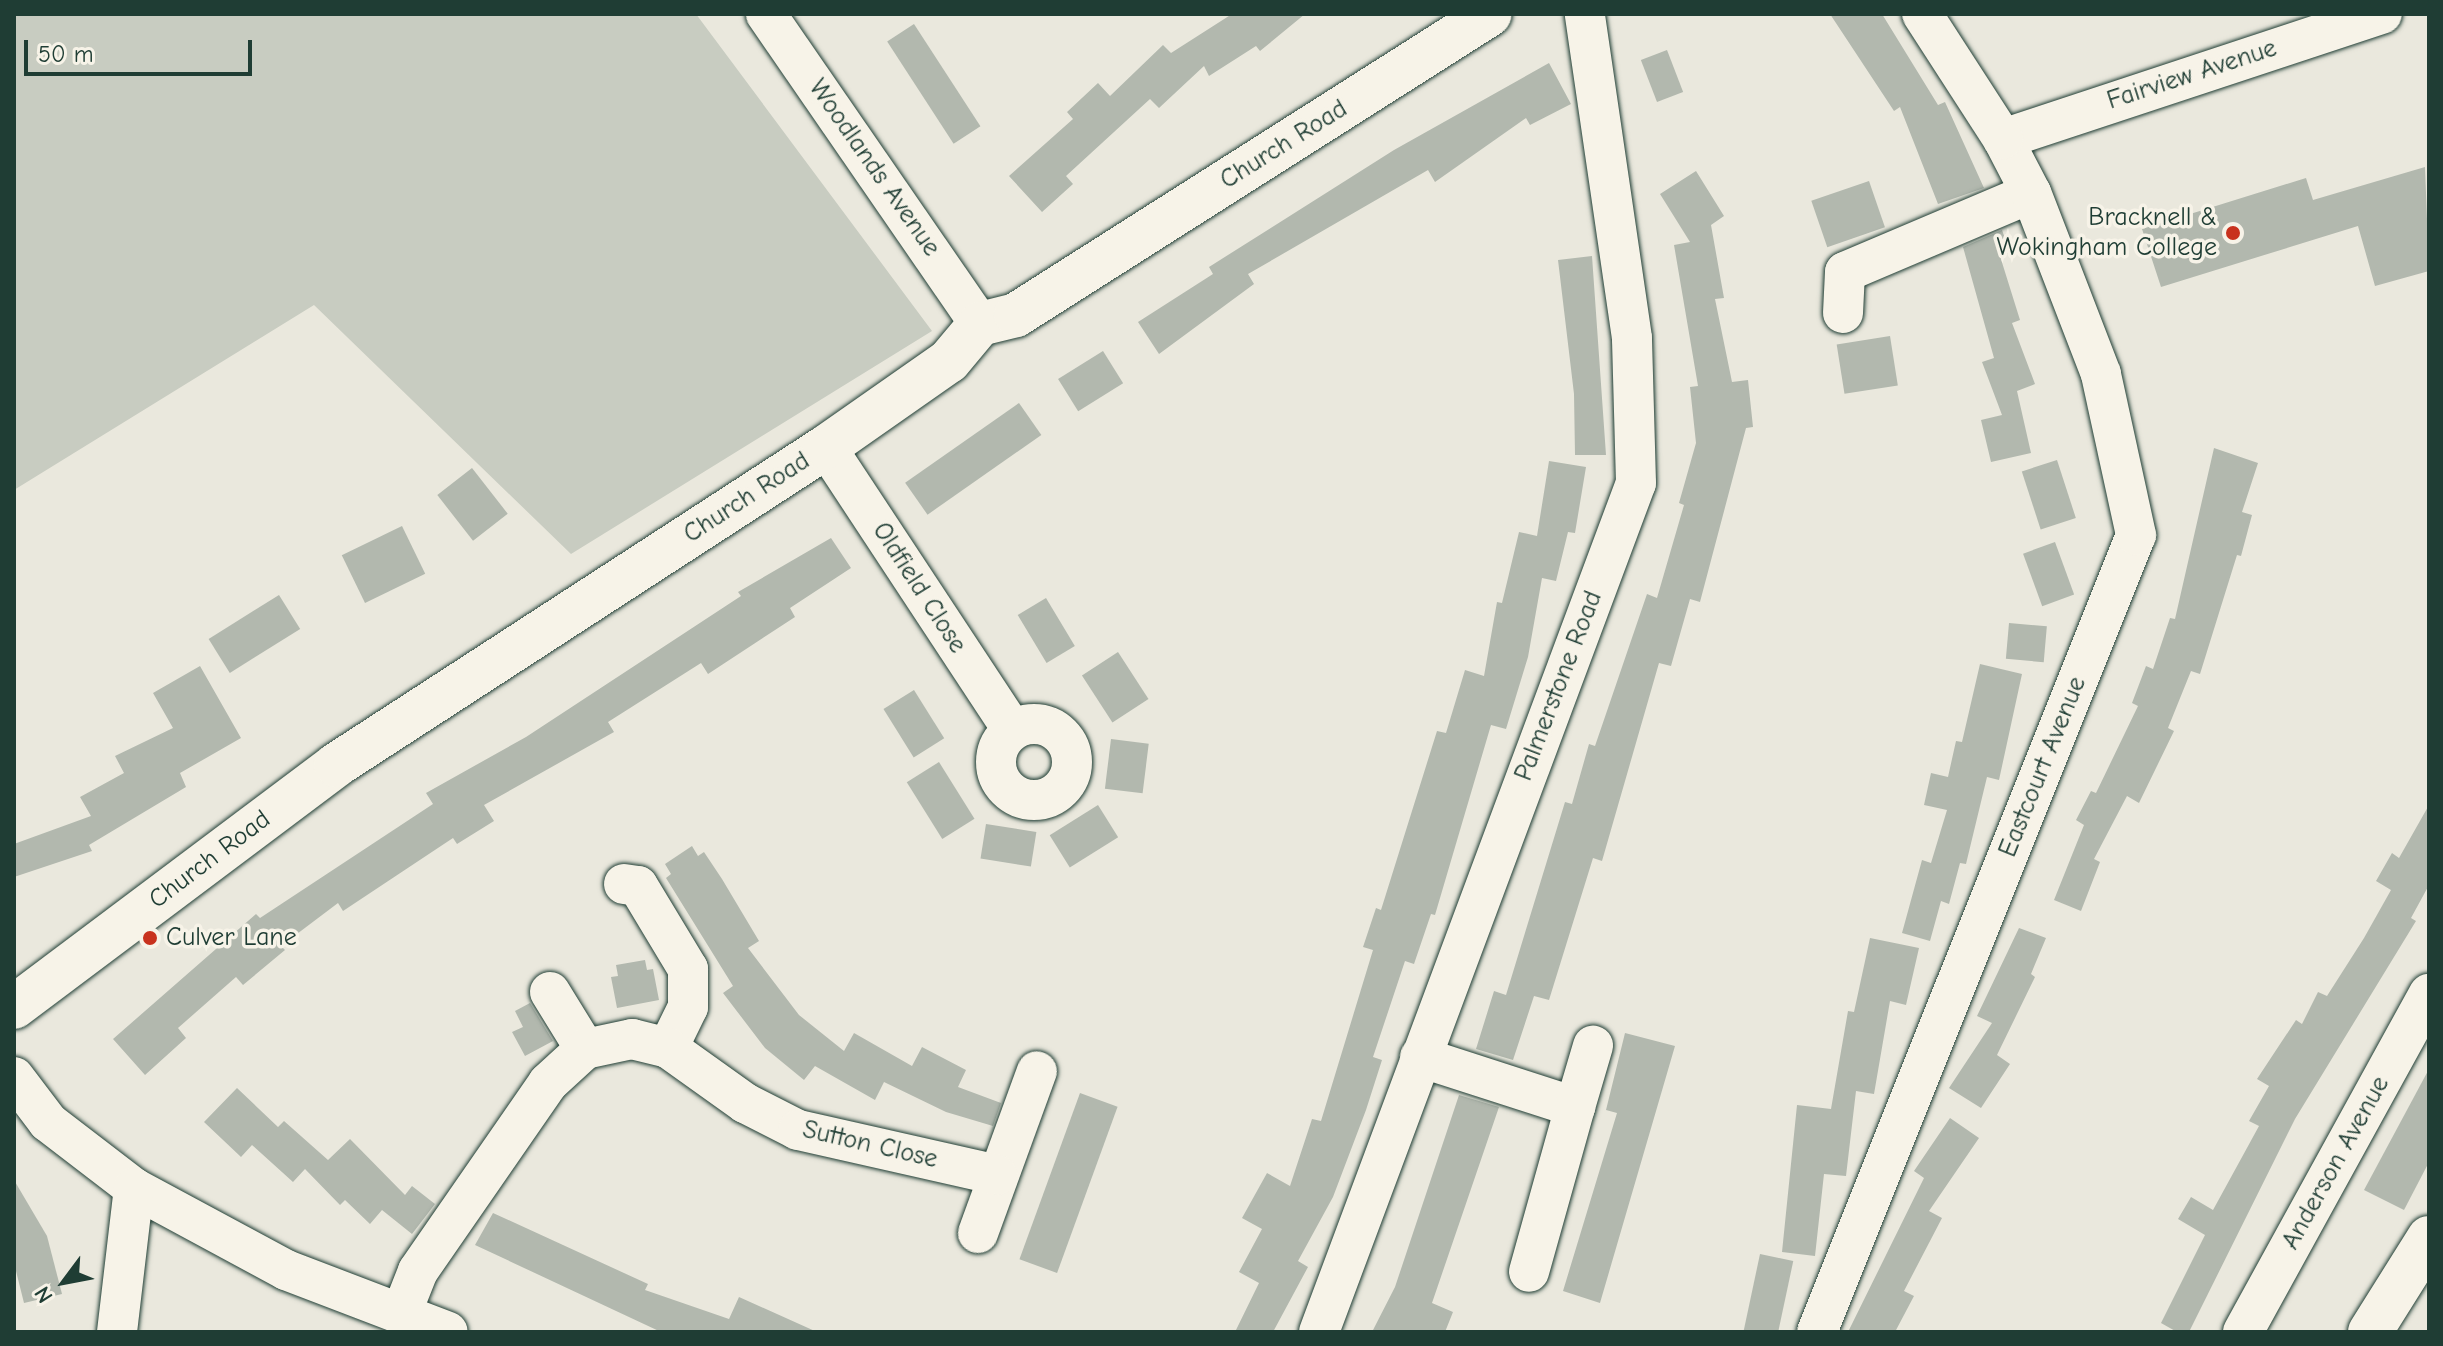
<!DOCTYPE html>
<style>
body{margin:0}
#map{position:relative;width:2443px;height:1346px;overflow:hidden;background:#eae8dd;font-family:"Comic Neue",sans-serif}
div>[style]{position:absolute}
.green>*{inset:0;background:#c8ccc1}
.building>*{inset:0;background:#b2b8ae;transform-origin:0 0}
.roads{filter:drop-shadow(0 0 2px #1f3d34) drop-shadow(0 0 2px #1f3d34)}
.minor>*{height:40px;margin:-20px;padding:0 20px;transform-origin:20px;border-radius:20px;background:#f7f3e8}
.minor>.ring{margin:-20px;padding:0;box-sizing:content-box;background:none;border:40px solid #f7f3e8;border-radius:50%}
.major>*{height:44px;margin:-22px;padding:0 22px;transform-origin:22px;border-radius:22px;background:#f7f3e8}
.dots>*{width:22px;height:22px;translate:-50% -50%;box-sizing:border-box;border:4px solid #f7f3e8;border-radius:50%}
span{translate:-50% -50%;white-space:nowrap;text-align:center;line-height:1.15;-webkit-text-stroke:7px #f7f3e8;paint-order:stroke}
.street-label{font-size:26px;color:#1f3d34}
.poi-label{font-size:26px;color:#1f3d34}
.right{translate:-100% -50%;text-align:right}
.left{translate:0 -50%;text-align:left}
.frame{position:absolute;inset:0;border:16px solid #1f3d34;pointer-events:none}
.north{position:absolute;left:24px;top:1242px;width:80px;height:80px;-webkit-text-stroke:6px #f7f3e8;paint-order:stroke;rotate:238deg;font-size:22px;font-weight:700;line-height:32px;text-align:center;color:#1f3d34}
.north::after{content:'';display:block;margin:auto;width:28px;height:36px;background:#1f3d34;clip-path:polygon(50% 0,100% 100%,50% 72%,0 100%)}
.scale{position:absolute;left:24px;top:40px;width:228px;height:36px;box-sizing:border-box;border:4px solid #1f3d34;border-top:0;padding-left:10px;font-size:24px;line-height:28px;white-space:nowrap;color:#1f3d34;-webkit-text-stroke:6px #f7f3e8;paint-order:stroke}
</style>
<div id="map">
<div class="green">
<div style="clip-path:polygon(14px 14px,696px 14px,932px 331px,571px 554px,314px 305px,14px 490px)"></div>
</div>
<div class="building">
<div style="clip-path:polygon(1232px 14px,1305px 14px,1260px 51px,1256px 46px,1209px 76px,1204px 66px,1159px 108px,1150px 99px,1066px 176px,1073px 184px,1042px 212px,1009px 176px,1073px 119px,1067px 112px,1098px 83px,1110px 96px,1163px 45px,1171px 53px)"></div>
<div style="clip-path:polygon(1830px 14px,1882px 14px,1938px 105px,1945px 102px,1984px 188px,1938px 204px,1900px 107px,1894px 111px)"></div>
<div style="left:914px;top:24px;width:122px;height:32px;rotate:57deg"></div>
<div style="left:1667px;top:50px;width:45px;height:28px;rotate:69deg"></div>
<div style="clip-path:polygon(1549px 63px,1571px 104px,1530px 125px,1526px 118px,1435px 182px,1428px 170px,1248px 274px,1254px 284px,1159px 354px,1138px 322px,1213px 274px,1209px 267px,1394px 150px)"></div>
<div style="clip-path:polygon(2425px 167px,2429px 271px,2375px 286px,2358px 226px,2161px 287px,2142px 229px,2306px 178px,2313px 200px)"></div>
<div style="clip-path:polygon(1696px 171px,1724px 216px,1711px 225px,1724px 298px,1715px 299px,1732px 382px,1748px 380px,1753px 427px,1746px 428px,1700px 602px,1690px 599px,1671px 666px,1659px 663px,1602px 861px,1593px 858px,1549px 1000px,1534px 996px,1513px 1060px,1476px 1049px,1494px 991px,1506px 995px,1565px 802px,1572px 804px,1589px 744px,1595px 746px,1647px 594px,1657px 598px,1684px 505px,1679px 503px,1696px 443px,1690px 387px,1698px 386px,1674px 245px,1690px 242px,1660px 194px)"></div>
<div style="left:1869px;top:181px;width:49px;height:61px;rotate:71deg"></div>
<div style="clip-path:polygon(2002px 230px,2010px 253px,2000px 256px,2020px 320px,2012px 323px,2035px 384px,2017px 391px,2031px 453px,1991px 462px,1981px 420px,2002px 415px,1982px 362px,1994px 358px,1963px 247px)"></div>
<div style="clip-path:polygon(1592px 256px,1606px 455px,1575px 455px,1574px 394px,1558px 260px)"></div>
<div style="left:1890px;top:336px;width:50px;height:54px;rotate:81deg"></div>
<div style="left:1103px;top:351px;width:38px;height:53px;rotate:58deg"></div>
<div style="left:1019px;top:403px;width:39px;height:139px;rotate:55deg"></div>
<div style="clip-path:polygon(2214px 448px,2258px 463px,2242px 512px,2252px 515px,2241px 556px,2237px 555px,2200px 674px,2191px 671px,2168px 728px,2174px 731px,2139px 803px,2127px 796px,2094px 859px,2100px 862px,2081px 911px,2054px 900px,2084px 825px,2076px 820px,2091px 791px,2096px 793px,2138px 706px,2132px 703px,2146px 666px,2153px 669px,2170px 618px,2175px 619px)"></div>
<div style="left:2057px;top:460px;width:61px;height:37px;rotate:72deg"></div>
<div style="clip-path:polygon(1549px 461px,1586px 467px,1575px 533px,1568px 532px,1556px 581px,1542px 578px,1528px 657px,1506px 729px,1491px 725px,1435px 915px,1431px 914px,1414px 964px,1405px 961px,1373px 1057px,1382px 1060px,1366px 1110px,1333px 1197px,1298px 1261px,1308px 1267px,1273px 1332px,1235px 1332px,1259px 1283px,1239px 1272px,1262px 1229px,1242px 1218px,1267px 1173px,1290px 1186px,1312px 1119px,1321px 1121px,1373px 950px,1363px 947px,1376px 908px,1381px 910px,1437px 731px,1446px 733px,1465px 670px,1484px 676px,1497px 602px,1502px 603px,1519px 532px,1537px 536px)"></div>
<div style="left:472px;top:468px;width:58px;height:44px;rotate:52deg"></div>
<div style="left:402px;top:526px;width:53px;height:67px;rotate:64deg"></div>
<div style="clip-path:polygon(831px 538px,851px 568px,790px 608px,795px 617px,708px 674px,701px 663px,608px 722px,614px 732px,484px 805px,494px 821px,457px 844px,453px 838px,343px 911px,338px 903px,281px 946px,285px 950px,243px 985px,236px 977px,178px 1028px,186px 1038px,145px 1075px,113px 1039px,256px 914px,260px 918px,433px 804px,426px 793px,526px 737px,741px 596px,738px 592px)"></div>
<div style="left:2055px;top:542px;width:56px;height:34px;rotate:70deg"></div>
<div style="left:279px;top:595px;width:40px;height:83px;rotate:58deg"></div>
<div style="left:1046px;top:598px;width:56px;height:33px;rotate:59deg"></div>
<div style="left:2009px;top:623px;width:38px;height:36px;rotate:5deg"></div>
<div style="left:1118px;top:652px;width:56px;height:43px;rotate:57deg"></div>
<div style="clip-path:polygon(1980px 664px,2022px 674px,1999px 780px,1987px 777px,1966px 864px,1960px 863px,1949px 904px,1941px 901px,1930px 941px,1902px 933px,1922px 860px,1931px 863px,1947px 810px,1924px 805px,1931px 773px,1948px 777px,1956px 741px,1962px 742px)"></div>
<div style="clip-path:polygon(200px 666px,241px 738px,180px 773px,186px 787px,89px 845px,92px 851px,14px 877px,14px 844px,91px 816px,80px 797px,124px 773px,115px 756px,173px 728px,153px 693px)"></div>
<div style="left:914px;top:690px;width:57px;height:36px;rotate:58deg"></div>
<div style="left:1111px;top:739px;width:38px;height:50px;rotate:7deg"></div>
<div style="left:939px;top:762px;width:67px;height:38px;rotate:58deg"></div>
<div style="left:1098px;top:805px;width:38px;height:57px;rotate:58deg"></div>
<div style="clip-path:polygon(2429px 805px,2429px 885px,2411px 918px,2416px 921px,2295px 1119px,2189px 1332px,2177px 1332px,2161px 1323px,2205px 1235px,2178px 1219px,2191px 1197px,2213px 1210px,2259px 1126px,2249px 1121px,2269px 1086px,2257px 1079px,2296px 1020px,2302px 1024px,2318px 992px,2327px 996px,2364px 938px,2391px 890px,2376px 881px,2392px 853px,2399px 858px)"></div>
<div style="left:986px;top:824px;width:51px;height:35px;rotate:9deg"></div>
<div style="clip-path:polygon(692px 846px,698px 856px,704px 852px,722px 879px,759px 941px,748px 948px,799px 1015px,844px 1051px,854px 1033px,912px 1066px,922px 1047px,966px 1070px,958px 1087px,1001px 1103px,993px 1126px,946px 1112px,884px 1082px,875px 1100px,815px 1066px,804px 1080px,765px 1048px,723px 993px,733px 986px,666px 878px,671px 874px,665px 864px)"></div>
<div style="clip-path:polygon(2019px 928px,2046px 938px,2031px 974px,2035px 977px,1997px 1055px,2010px 1064px,1981px 1108px,1949px 1088px,1992px 1023px,1977px 1016px)"></div>
<div style="clip-path:polygon(1870px 938px,1919px 948px,1906px 1005px,1890px 1001px,1874px 1094px,1856px 1091px,1846px 1176px,1824px 1174px,1815px 1256px,1782px 1252px,1797px 1105px,1831px 1109px,1848px 1011px,1854px 1012px)"></div>
<div style="clip-path:polygon(645px 960px,647px 970px,653px 969px,659px 1000px,617px 1008px,611px 977px,618px 976px,616px 965px)"></div>
<div style="clip-path:polygon(530px 1003px,553px 1041px,525px 1056px,512px 1032px,523px 1027px,515px 1011px)"></div>
<div style="clip-path:polygon(1625px 1033px,1675px 1046px,1600px 1303px,1563px 1291px,1617px 1113px,1606px 1110px)"></div>
<div style="clip-path:polygon(2429px 1069px,2429px 1162px,2404px 1210px,2364px 1190px)"></div>
<div style="clip-path:polygon(237px 1088px,278px 1127px,284px 1121px,328px 1160px,350px 1139px,405px 1195px,412px 1186px,435px 1204px,412px 1234px,382px 1210px,370px 1224px,345px 1200px,340px 1205px,305px 1169px,293px 1182px,252px 1145px,241px 1157px,204px 1122px)"></div>
<div style="left:1080px;top:1093px;width:40px;height:177px;rotate:20deg"></div>
<div style="clip-path:polygon(1459px 1095px,1499px 1107px,1432px 1303px,1453px 1312px,1445px 1332px,1372px 1332px,1395px 1287px)"></div>
<div style="clip-path:polygon(1950px 1118px,1979px 1138px,1929px 1211px,1942px 1218px,1904px 1291px,1914px 1296px,1895px 1332px,1848px 1332px,1924px 1178px,1914px 1171px)"></div>
<div style="clip-path:polygon(14px 1180px,47px 1236px,62px 1294px,24px 1303px,14px 1263px)"></div>
<div style="clip-path:polygon(493px 1213px,648px 1284px,645px 1290px,729px 1319px,739px 1297px,817px 1332px,661px 1332px,475px 1245px)"></div>
<div style="left:1760px;top:1254px;width:34px;height:80px;rotate:12deg"></div>
</div>
<div class="roads">
<div class="minor">
<div style="left:766px;top:14px;width:377px;rotate:55.4deg"></div>
<div style="left:2003px;top:139px;width:399px;rotate:-18.3deg"></div>
<div style="left:1843px;top:313px;width:41px;rotate:-87.2deg"></div>
<div style="left:1845px;top:272px;width:202px;rotate:-23deg"></div>
<div style="left:826px;top:447px;width:338px;rotate:56.6deg"></div>
<div class="ring" style="left:996px;top:724px;width:36px;height:36px"></div>
<div style="left:624px;top:884px;width:14px;rotate:8deg"></div>
<div style="left:638px;top:886px;width:97px;rotate:58.9deg"></div>
<div style="left:688px;top:969px;width:38px;rotate:90deg"></div>
<div style="left:688px;top:1007px;width:46px;rotate:116deg"></div>
<div style="left:550px;top:992px;width:67px;rotate:58.4deg"></div>
<div style="left:1420px;top:1057px;width:163px;rotate:17.9deg"></div>
<div style="left:1575px;top:1107px;width:171px;rotate:105.6deg"></div>
<div style="left:14px;top:1077px;width:56px;rotate:52.9deg"></div>
<div style="left:48px;top:1122px;width:108px;rotate:37.5deg"></div>
<div style="left:134px;top:1188px;width:173px;rotate:28.3deg"></div>
<div style="left:286px;top:1270px;width:173px;rotate:20.9deg"></div>
<div style="left:1575px;top:1107px;width:64px;rotate:-73.6deg"></div>
<div style="left:978px;top:1233px;width:172px;rotate:-70deg"></div>
<div style="left:401px;top:1314px;width:46px;rotate:-68.4deg"></div>
<div style="left:418px;top:1271px;width:229px;rotate:-55.3deg"></div>
<div style="left:548px;top:1083px;width:50px;rotate:-42.6deg"></div>
<div style="left:585px;top:1049px;width:48px;rotate:-12deg"></div>
<div style="left:632px;top:1039px;width:37px;rotate:14deg"></div>
<div style="left:668px;top:1048px;width:95px;rotate:35.5deg"></div>
<div style="left:745px;top:1103px;width:59px;rotate:27deg"></div>
<div style="left:798px;top:1130px;width:204px;rotate:12.7deg"></div>
<div style="left:117px;top:1332px;width:145px;rotate:-83.3deg"></div>
<div style="left:1319px;top:1332px;width:906px;rotate:-69.53deg"></div>
<div style="left:1636px;top:483px;width:145px;rotate:-91.6deg"></div>
<div style="left:1632px;top:338px;width:327px;rotate:-98.3deg"></div>
<div style="left:1817px;top:1332px;width:858px;rotate:-68.19deg"></div>
<div style="left:2136px;top:535px;width:165px;rotate:-102.3deg"></div>
<div style="left:2101px;top:374px;width:194px;rotate:-111.1deg"></div>
<div style="left:2031px;top:193px;width:61px;rotate:-117.4deg"></div>
<div style="left:2003px;top:139px;width:149px;rotate:-122.9deg"></div>
<div style="left:2243px;top:1332px;width:386px;rotate:-61.2deg"></div>
</div>
<div class="major">
<div style="left:14px;top:1007px;width:403px;rotate:-36.9deg"></div>
<div style="left:336px;top:765px;width:584px;rotate:-32.98deg"></div>
<div style="left:826px;top:447px;width:150px;rotate:-35deg"></div>
<div style="left:949px;top:361px;width:48px;rotate:-50deg"></div>
<div style="left:980px;top:324px;width:37px;rotate:-14deg"></div>
<div style="left:1016px;top:315px;width:561px;rotate:-32.42deg"></div>
<div style="left:2370px;top:1332px;width:111px;rotate:-57.9deg"></div>
</div>
</div>
<div class="dots">
<div style="left:2233px;top:233px;background:#c8321e"></div>
<div style="left:150px;top:938px;background:#c8321e"></div>
</div>
<div class="street-label">
<span style="left:2192px;top:75px;rotate:-18deg">Fairview Avenue</span>
<span style="left:1284px;top:145px;rotate:-32deg">Church Road</span>
<span style="left:874px;top:168px;rotate:55deg">Woodlands Avenue</span>
<span style="left:747px;top:498px;rotate:-33deg">Church Road</span>
<span style="left:919px;top:588px;rotate:57deg">Oldfield Close</span>
<span style="left:1559px;top:686px;rotate:-69deg">Palmerstone Road</span>
<span style="left:2043px;top:767px;rotate:-68deg">Eastcourt Avenue</span>
<span style="left:210px;top:860px;rotate:-37deg">Church Road</span>
<span style="left:870px;top:1145px;rotate:13deg">Sutton Close</span>
<span style="left:2336px;top:1163px;rotate:-61deg">Anderson Avenue</span>
</div>
<div class="poi-label">
<span class="right" style="left:2217px;top:233px">Bracknell &amp;<br>Wokingham College</span>
<span class="left" style="left:166px;top:938px">Culver Lane</span>
</div>
<div class="frame"></div>
<div class="north">N</div>
<div class="scale">50 m</div>
</div>
